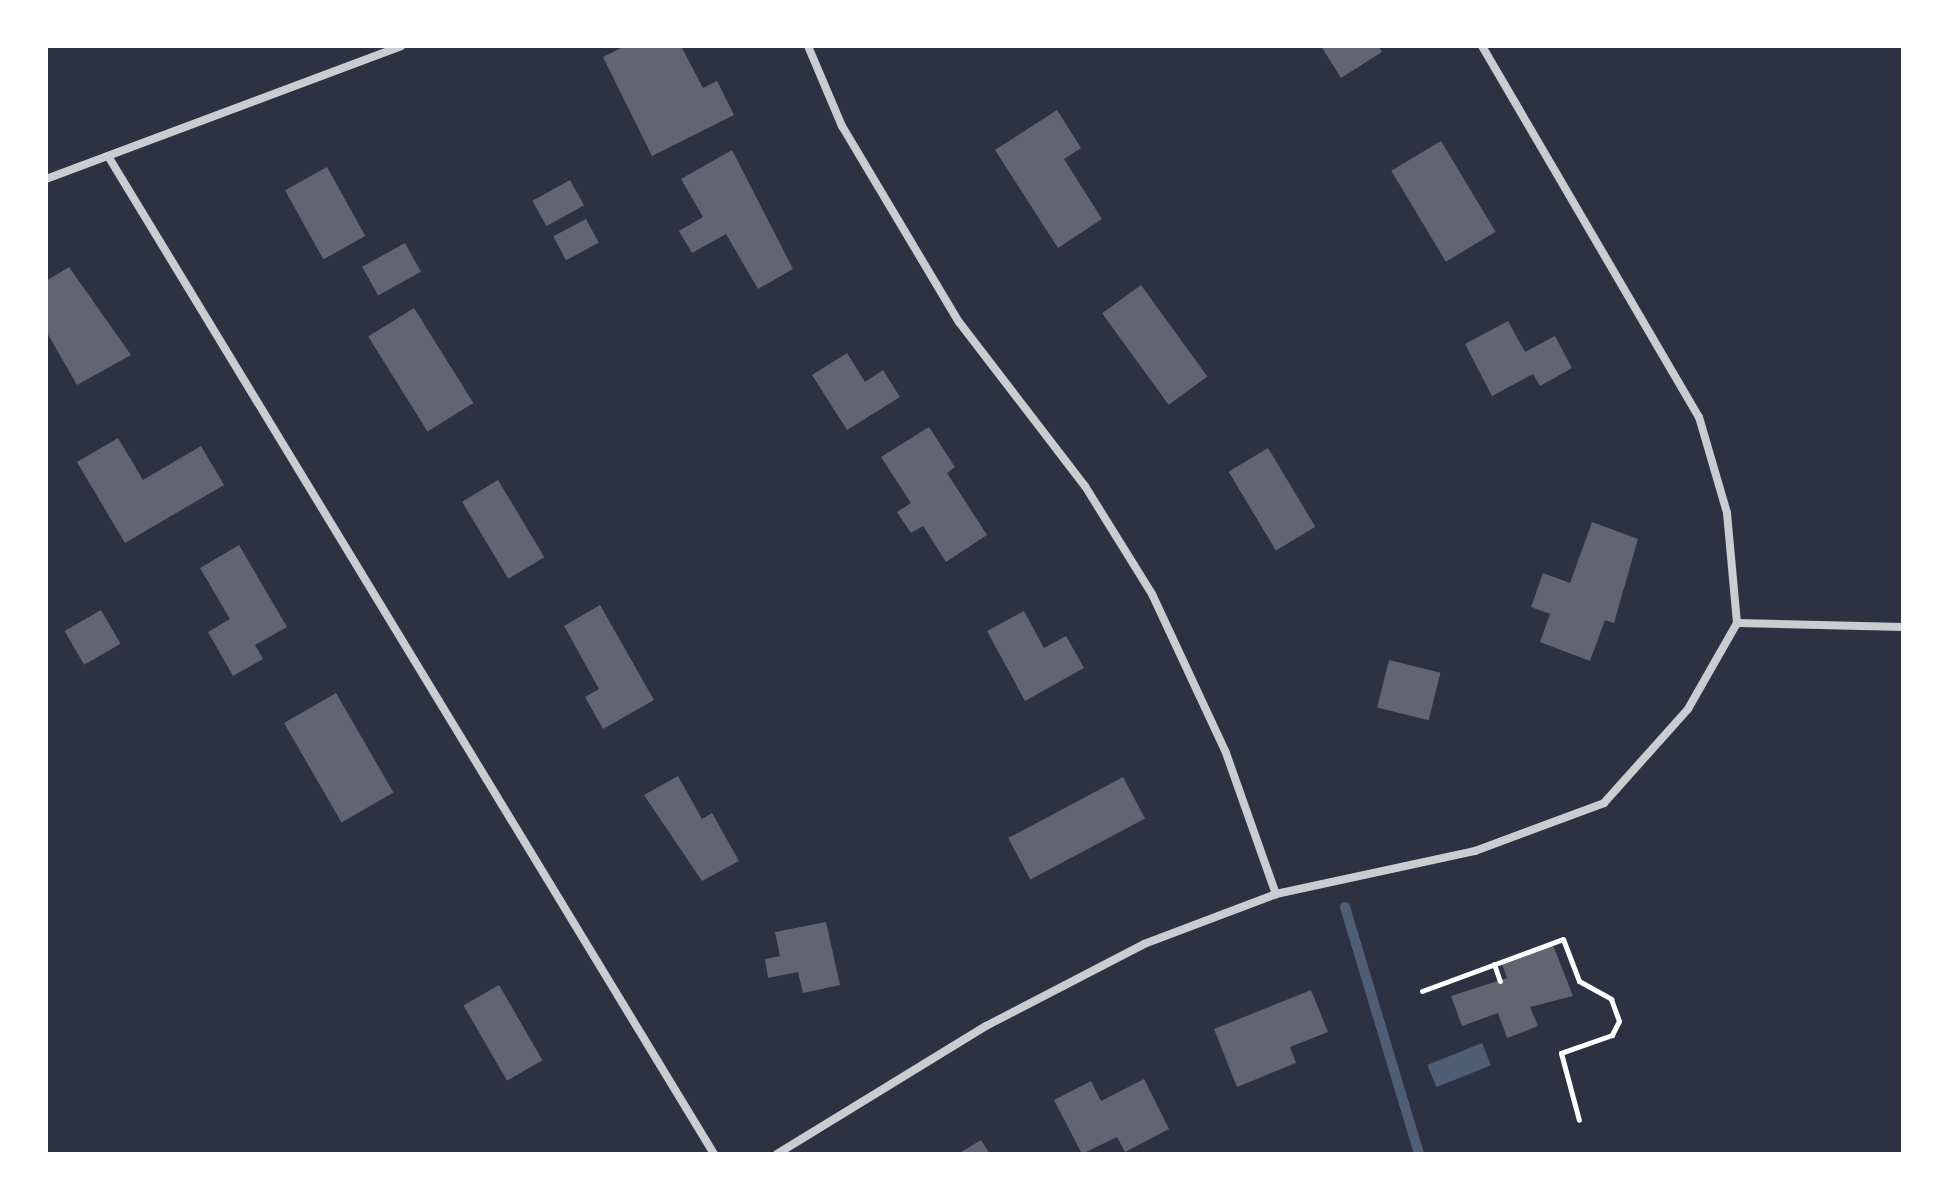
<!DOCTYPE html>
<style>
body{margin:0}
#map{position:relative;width:1949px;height:1200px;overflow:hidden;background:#2d3142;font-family:Literata,serif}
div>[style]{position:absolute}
.water>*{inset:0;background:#4f5d75;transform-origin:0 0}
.stream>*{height:10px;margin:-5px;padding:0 5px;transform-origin:5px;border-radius:5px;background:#4f5d75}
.building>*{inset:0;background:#626471;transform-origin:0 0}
.path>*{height:5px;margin:-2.5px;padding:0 2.5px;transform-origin:2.5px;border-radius:2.5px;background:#fff}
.minor>*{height:8px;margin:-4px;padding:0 4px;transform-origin:4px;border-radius:4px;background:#caccd0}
span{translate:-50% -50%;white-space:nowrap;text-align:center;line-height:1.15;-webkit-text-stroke:8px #fff;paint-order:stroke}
.frame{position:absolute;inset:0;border:48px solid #fff;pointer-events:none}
</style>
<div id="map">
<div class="water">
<div style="left:1482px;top:1043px;width:24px;height:59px;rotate:68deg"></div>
</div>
<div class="stream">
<div style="left:1345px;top:907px;width:258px;rotate:73.3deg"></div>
</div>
<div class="building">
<div style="clip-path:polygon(625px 46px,681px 46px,703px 88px,717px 81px,734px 115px,652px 156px,603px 57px)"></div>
<div style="clip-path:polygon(1321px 46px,1378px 46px,1382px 52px,1341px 78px)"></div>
<div style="clip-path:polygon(1057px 110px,1081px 148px,1064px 159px,1102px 219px,1058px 248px,995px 150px)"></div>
<div style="left:1441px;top:141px;width:106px;height:58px;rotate:59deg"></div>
<div style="clip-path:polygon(732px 150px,793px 269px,758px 289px,726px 234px,692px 253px,679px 231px,703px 217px,681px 179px)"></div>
<div style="left:327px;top:167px;width:79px;height:48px;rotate:61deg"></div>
<div style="left:570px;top:180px;width:29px;height:43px;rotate:61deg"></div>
<div style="left:586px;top:219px;width:27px;height:37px;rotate:62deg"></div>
<div style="left:405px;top:243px;width:33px;height:49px;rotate:61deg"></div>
<div style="clip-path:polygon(69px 267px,131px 355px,77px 385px,46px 331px,46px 281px)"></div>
<div style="left:1141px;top:285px;width:113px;height:48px;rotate:54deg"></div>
<div style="left:414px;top:308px;width:112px;height:54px;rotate:58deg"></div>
<div style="clip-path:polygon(1508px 321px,1525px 352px,1555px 336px,1572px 368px,1540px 386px,1533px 374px,1492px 396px,1465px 344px)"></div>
<div style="clip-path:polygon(847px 353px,865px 382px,883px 370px,900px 397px,847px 430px,812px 375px)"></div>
<div style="clip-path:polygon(929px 427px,955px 467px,947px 473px,987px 535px,946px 562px,923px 526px,911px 533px,897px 512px,911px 503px,881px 457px)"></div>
<div style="clip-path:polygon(118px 438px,143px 480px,201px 446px,224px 485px,125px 543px,77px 462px)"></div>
<div style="left:1268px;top:448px;width:92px;height:46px;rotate:59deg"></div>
<div style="left:498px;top:480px;width:90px;height:42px;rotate:59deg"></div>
<div style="clip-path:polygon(1592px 522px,1638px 539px,1614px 623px,1605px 620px,1590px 661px,1540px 642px,1550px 614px,1531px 607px,1543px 573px,1570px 583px)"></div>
<div style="clip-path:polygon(239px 545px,287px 627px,255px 645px,263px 659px,233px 676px,208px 632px,230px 619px,200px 568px)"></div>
<div style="clip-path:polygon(600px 605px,654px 700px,603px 729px,585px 697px,599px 689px,564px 626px)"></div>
<div style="left:101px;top:610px;width:39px;height:42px;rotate:60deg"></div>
<div style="clip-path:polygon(1024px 611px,1044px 648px,1066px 636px,1084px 668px,1025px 701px,987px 631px)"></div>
<div style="left:1389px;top:660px;width:53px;height:49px;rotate:14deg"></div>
<div style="left:336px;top:693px;width:115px;height:60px;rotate:60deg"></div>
<div style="clip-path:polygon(678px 776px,702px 819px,712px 813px,739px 861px,702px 881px,644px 795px)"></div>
<div style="left:1123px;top:777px;width:47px;height:130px;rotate:62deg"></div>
<div style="clip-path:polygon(826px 922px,840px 985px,803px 993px,798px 972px,768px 978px,765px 959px,780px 956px,775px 932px)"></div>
<div style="clip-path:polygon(1553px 945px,1573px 996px,1530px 1007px,1538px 1026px,1507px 1038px,1498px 1013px,1462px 1026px,1451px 996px,1507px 978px,1502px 964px)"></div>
<div style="left:499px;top:985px;width:87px;height:41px;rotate:60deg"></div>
<div style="clip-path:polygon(1311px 990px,1328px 1032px,1290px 1047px,1296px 1063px,1237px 1087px,1214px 1029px)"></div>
<div style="clip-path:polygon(1144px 1079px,1169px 1129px,1125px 1152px,1117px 1137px,1082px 1154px,1054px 1100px,1091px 1081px,1101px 1101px)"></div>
<div style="clip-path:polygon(981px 1140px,990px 1154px,958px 1154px)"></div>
</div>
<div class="path">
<div style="left:1494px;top:964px;width:18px;rotate:71deg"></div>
<div style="left:1422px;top:991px;width:150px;rotate:-20.2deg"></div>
<div style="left:1563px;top:939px;width:45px;rotate:69.1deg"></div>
<div style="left:1579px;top:981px;width:37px;rotate:29deg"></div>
<div style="left:1611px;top:999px;width:23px;rotate:70deg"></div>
<div style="left:1619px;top:1021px;width:16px;rotate:117deg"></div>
<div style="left:1612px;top:1035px;width:54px;rotate:160.6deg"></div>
<div style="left:1561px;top:1053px;width:69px;rotate:75deg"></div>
</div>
<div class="minor">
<div style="left:808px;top:46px;width:87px;rotate:67deg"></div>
<div style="left:842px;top:126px;width:228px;rotate:59.2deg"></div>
<div style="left:959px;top:322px;width:207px;rotate:52.5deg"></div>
<div style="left:1085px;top:486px;width:127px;rotate:58.2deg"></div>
<div style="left:1152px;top:594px;width:175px;rotate:65deg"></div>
<div style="left:1226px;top:753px;width:150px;rotate:70.5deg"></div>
<div style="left:1482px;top:46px;width:430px;rotate:59.7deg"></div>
<div style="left:1699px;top:417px;width:100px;rotate:73.7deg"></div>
<div style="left:1727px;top:513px;width:110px;rotate:84.8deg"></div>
<div style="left:108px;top:156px;width:1168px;rotate:58.73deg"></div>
<div style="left:46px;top:179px;width:379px;rotate:-20.5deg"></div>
<div style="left:1737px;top:623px;width:166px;rotate:1.4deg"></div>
<div style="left:777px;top:1154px;width:245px;rotate:-31.5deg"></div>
<div style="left:986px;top:1026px;width:178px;rotate:-27.4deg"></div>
<div style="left:1144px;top:944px;width:141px;rotate:-20.7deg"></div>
<div style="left:1276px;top:894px;width:204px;rotate:-12.2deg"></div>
<div style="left:1475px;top:851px;width:138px;rotate:-20.4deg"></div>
<div style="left:1604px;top:803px;width:126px;rotate:-48.2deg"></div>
<div style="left:1688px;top:709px;width:99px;rotate:-60.3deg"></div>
</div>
<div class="frame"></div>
</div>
